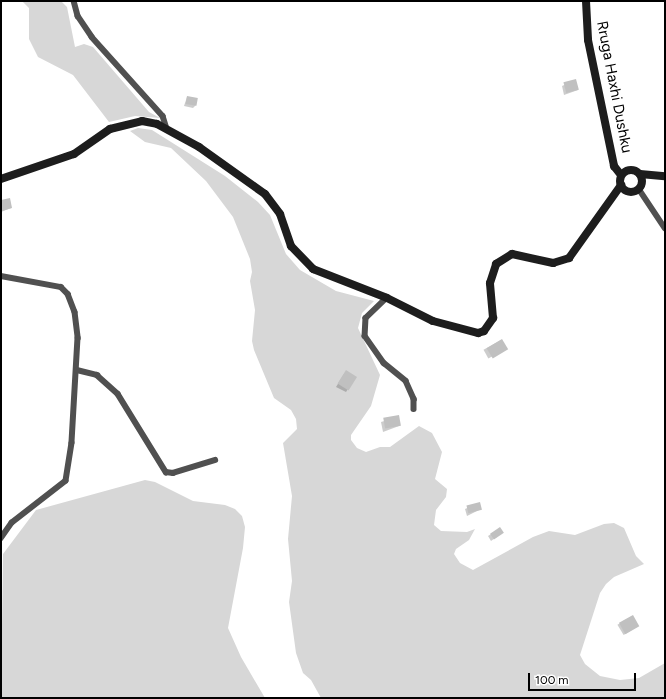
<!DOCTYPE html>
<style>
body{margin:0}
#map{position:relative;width:666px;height:699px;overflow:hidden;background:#fff;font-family:Figtree,sans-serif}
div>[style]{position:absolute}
.green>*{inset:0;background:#d7d7d7}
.shadow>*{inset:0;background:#0003;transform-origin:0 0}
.building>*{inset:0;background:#c0c0c0;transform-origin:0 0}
.street>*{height:5.5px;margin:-2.75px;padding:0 2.75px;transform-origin:2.75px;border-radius:2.75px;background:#505050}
.secondary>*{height:8px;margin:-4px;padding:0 4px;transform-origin:4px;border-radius:4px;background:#1d1d1d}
.secondary>.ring{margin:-4px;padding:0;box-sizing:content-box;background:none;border:8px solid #1d1d1d;border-radius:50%}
span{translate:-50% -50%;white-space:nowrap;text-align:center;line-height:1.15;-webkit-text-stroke:3px #fff;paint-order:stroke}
.street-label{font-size:15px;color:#000}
.frame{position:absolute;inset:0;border:2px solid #000;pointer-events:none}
.scale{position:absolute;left:528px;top:673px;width:108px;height:18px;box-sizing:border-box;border:2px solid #000;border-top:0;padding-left:5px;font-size:12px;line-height:14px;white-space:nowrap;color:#000;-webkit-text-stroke:3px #fff;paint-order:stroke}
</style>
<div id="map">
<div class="green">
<div style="clip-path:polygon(22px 1px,61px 1px,67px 7px,75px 47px,84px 44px,93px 47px,149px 112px,160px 118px,135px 116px,109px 122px,73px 75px,38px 57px,29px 39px,29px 8px)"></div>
<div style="clip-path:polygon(138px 128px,152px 130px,225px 176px,258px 202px,270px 215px,286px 254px,300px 270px,336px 291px,374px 301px,362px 313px,358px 328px,380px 375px,371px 406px,351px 435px,351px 440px,357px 448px,366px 452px,380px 447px,390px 447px,419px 426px,432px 433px,442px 452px,435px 479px,447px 489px,446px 497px,436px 510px,434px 525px,441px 531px,467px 532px,475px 529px,469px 540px,456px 549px,454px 554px,460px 563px,473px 570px,533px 537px,549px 531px,575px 535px,604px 524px,614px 523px,624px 528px,636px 556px,644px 564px,614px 577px,606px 584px,600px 593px,580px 655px,585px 664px,600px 676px,620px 680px,639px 678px,665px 663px,665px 698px,321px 698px,311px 680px,303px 673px,296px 653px,289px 602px,292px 581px,288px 539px,292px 496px,283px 443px,297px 429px,296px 419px,291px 410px,274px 398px,254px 350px,252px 341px,255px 310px,250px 281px,252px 272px,250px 259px,233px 217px,206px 181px,171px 148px,145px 142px,130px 131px)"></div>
<div style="clip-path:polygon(145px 480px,155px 482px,193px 501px,225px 505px,235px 509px,242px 516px,245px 527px,243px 548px,228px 628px,241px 657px,265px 698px,1px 698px,3px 554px,36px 510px)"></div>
</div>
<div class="shadow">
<div style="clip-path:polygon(575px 80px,578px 90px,564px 95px,562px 86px)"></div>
<div style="clip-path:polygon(187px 97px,196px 105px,193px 108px,184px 106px)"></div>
<div style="clip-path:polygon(9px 199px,11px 208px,1px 212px,1px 201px)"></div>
<div style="left:501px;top:340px;width:10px;height:20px;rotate:61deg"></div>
<div style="clip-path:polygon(344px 374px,356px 377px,346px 392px,336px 387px)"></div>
<div style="clip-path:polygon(398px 417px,399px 426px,383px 432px,381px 422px)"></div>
<div style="clip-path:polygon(479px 503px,481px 509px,467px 516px,465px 509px)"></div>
<div style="clip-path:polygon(499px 529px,502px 533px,491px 541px,488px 536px)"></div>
<div style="left:632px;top:616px;width:12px;height:17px;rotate:59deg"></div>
</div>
<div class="building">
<div style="left:576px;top:79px;width:11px;height:13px;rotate:75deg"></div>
<div style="left:187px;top:96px;width:11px;height:8px;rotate:10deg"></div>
<div style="clip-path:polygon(10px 198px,12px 208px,2px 211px,1px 200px)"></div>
<div style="left:502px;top:339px;width:12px;height:18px;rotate:59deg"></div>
<div style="left:346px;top:370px;width:13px;height:16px;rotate:32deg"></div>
<div style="left:399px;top:415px;width:11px;height:16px;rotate:80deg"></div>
<div style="left:480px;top:502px;width:8px;height:14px;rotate:76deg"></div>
<div style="left:500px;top:527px;width:7px;height:12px;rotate:56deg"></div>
<div style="left:633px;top:615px;width:13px;height:16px;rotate:61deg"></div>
</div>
<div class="street">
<div style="left:74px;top:1px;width:16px;rotate:75deg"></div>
<div style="left:78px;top:16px;width:25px;rotate:56deg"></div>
<div style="left:92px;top:37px;width:106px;rotate:48.1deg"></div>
<div style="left:163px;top:116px;width:14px;rotate:73deg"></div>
<div style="left:639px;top:189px;width:47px;rotate:56.3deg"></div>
<div style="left:1px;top:276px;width:61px;rotate:10.4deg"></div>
<div style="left:61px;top:287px;width:10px;rotate:45deg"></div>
<div style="left:68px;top:294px;width:19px;rotate:69deg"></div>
<div style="left:75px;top:312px;width:26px;rotate:83deg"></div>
<div style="left:78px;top:338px;width:105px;rotate:93.3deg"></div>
<div style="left:72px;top:443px;width:38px;rotate:99deg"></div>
<div style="left:66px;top:481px;width:68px;rotate:142.1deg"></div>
<div style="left:12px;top:523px;width:19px;rotate:125deg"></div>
<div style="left:387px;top:298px;width:29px;rotate:136deg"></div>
<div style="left:366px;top:318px;width:18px;rotate:93deg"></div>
<div style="left:365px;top:336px;width:33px;rotate:55deg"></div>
<div style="left:384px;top:363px;width:28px;rotate:39deg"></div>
<div style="left:406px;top:381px;width:20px;rotate:66deg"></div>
<div style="left:414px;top:399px;width:10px;rotate:90deg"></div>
<div style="left:77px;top:370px;width:21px;rotate:14deg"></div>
<div style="left:97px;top:375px;width:28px;rotate:42deg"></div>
<div style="left:118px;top:394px;width:92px;rotate:58.4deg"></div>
<div style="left:166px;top:472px;width:7px;rotate:8deg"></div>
<div style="left:173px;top:473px;width:44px;rotate:-17.2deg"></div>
</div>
<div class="secondary">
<div style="left:586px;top:1px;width:39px;rotate:87deg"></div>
<div style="left:588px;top:40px;width:129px;rotate:78.3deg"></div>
<div style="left:614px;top:166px;width:11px;rotate:52deg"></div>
<div class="ring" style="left:620px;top:170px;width:14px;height:14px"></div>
<div style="left:640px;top:174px;width:25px;rotate:5deg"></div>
<div style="left:1px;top:179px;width:77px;rotate:-18.9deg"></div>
<div style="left:74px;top:154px;width:44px;rotate:-34.8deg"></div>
<div style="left:110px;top:129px;width:33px;rotate:-14deg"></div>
<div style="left:142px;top:121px;width:15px;rotate:11deg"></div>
<div style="left:157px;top:124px;width:48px;rotate:28.7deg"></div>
<div style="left:199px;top:147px;width:81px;rotate:35.5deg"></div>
<div style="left:265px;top:194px;width:25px;rotate:53deg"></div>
<div style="left:280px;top:214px;width:34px;rotate:71deg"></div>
<div style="left:291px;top:246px;width:32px;rotate:46deg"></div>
<div style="left:313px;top:269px;width:79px;rotate:21.4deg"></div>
<div style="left:387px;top:298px;width:51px;rotate:26.6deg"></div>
<div style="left:433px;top:321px;width:47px;rotate:14.9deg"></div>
<div style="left:478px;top:333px;width:6px;rotate:-18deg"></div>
<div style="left:484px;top:331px;width:16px;rotate:-55deg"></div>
<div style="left:493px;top:318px;width:35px;rotate:-95deg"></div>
<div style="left:490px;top:283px;width:20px;rotate:-72deg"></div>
<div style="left:496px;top:264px;width:19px;rotate:-32deg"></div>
<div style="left:512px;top:254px;width:42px;rotate:12.4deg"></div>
<div style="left:553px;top:263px;width:17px;rotate:-17deg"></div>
<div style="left:569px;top:258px;width:90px;rotate:-54.5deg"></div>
</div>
<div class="street-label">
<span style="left:614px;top:87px;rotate:79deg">Rruga Haxhi Dushku</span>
</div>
<div class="frame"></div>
<div class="scale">100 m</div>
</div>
